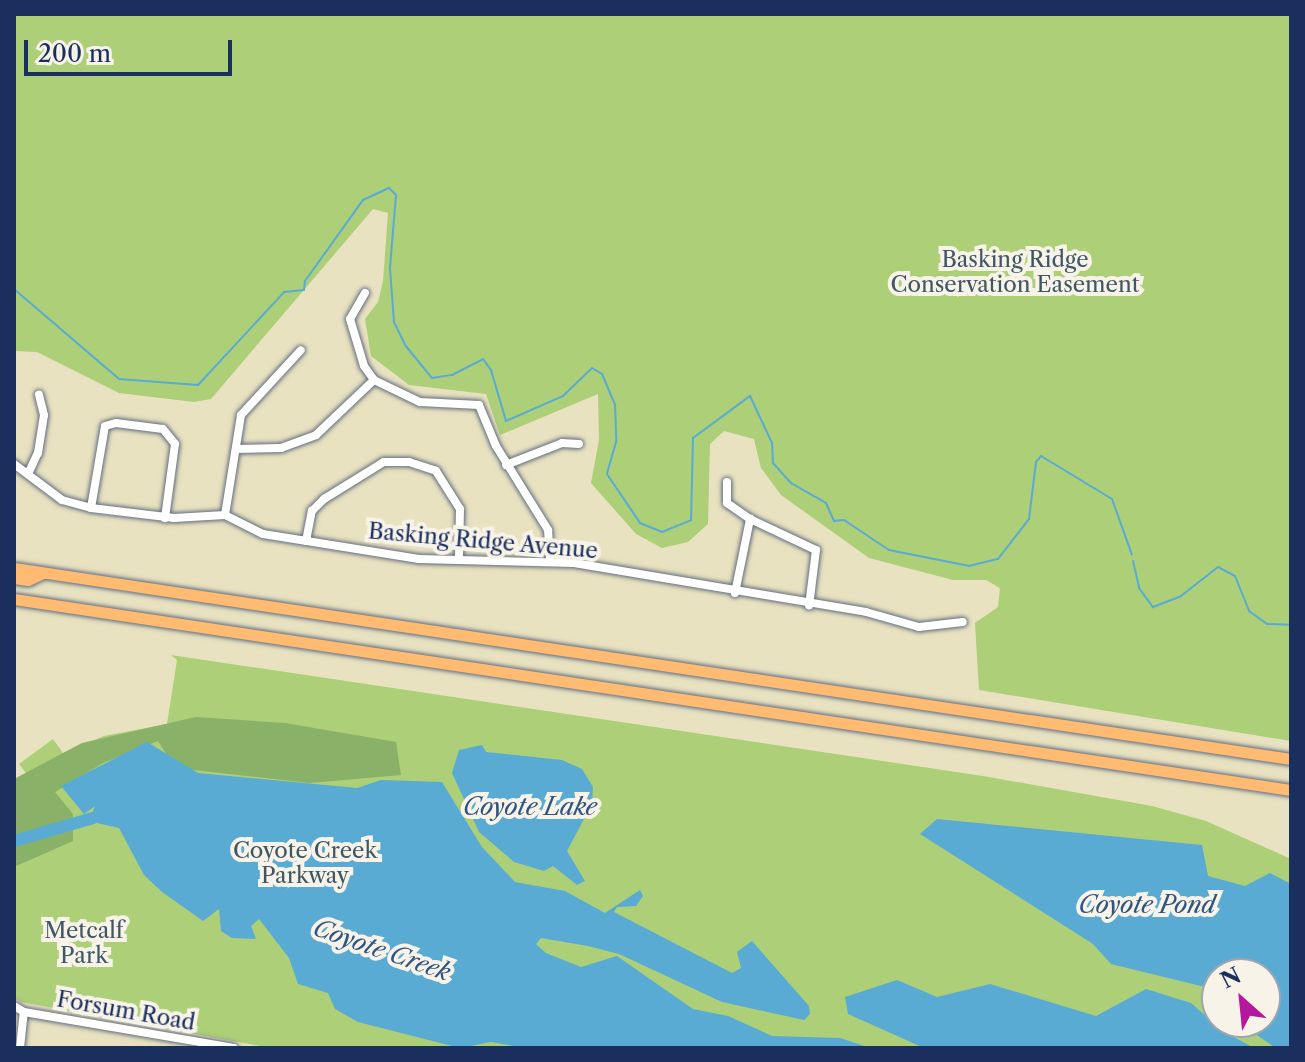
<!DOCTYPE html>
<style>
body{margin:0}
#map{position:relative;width:1305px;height:1062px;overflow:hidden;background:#e8e2c0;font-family:"Libre Caslon Text",serif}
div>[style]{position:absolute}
.green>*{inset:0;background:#accf78}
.forest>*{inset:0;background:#89b268}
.water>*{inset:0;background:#59abd4}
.stream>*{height:2px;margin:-1px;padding:0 1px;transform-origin:1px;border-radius:1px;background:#59abd4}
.river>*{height:12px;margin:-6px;padding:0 6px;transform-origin:6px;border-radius:6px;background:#59abd4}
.roads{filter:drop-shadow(0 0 2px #636e80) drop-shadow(0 0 2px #636e80)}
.minor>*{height:8px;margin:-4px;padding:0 4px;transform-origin:4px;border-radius:4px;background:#fff}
.highway>*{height:11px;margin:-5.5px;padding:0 5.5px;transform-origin:5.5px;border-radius:5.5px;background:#febb71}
span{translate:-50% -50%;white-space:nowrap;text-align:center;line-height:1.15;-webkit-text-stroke:8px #f7f3e8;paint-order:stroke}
.park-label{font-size:22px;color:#3f5764}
.street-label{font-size:22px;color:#1b2f5e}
.water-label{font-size:24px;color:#2e5481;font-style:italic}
.frame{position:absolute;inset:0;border:16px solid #1b2f5e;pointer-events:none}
.north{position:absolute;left:1201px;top:958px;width:80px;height:80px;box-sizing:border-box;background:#f7f3e8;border:2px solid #9fa5b1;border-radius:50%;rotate:333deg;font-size:22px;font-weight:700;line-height:32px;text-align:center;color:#1b2f5e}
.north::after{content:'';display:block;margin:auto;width:28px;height:36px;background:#b5179e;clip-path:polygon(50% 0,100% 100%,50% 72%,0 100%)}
.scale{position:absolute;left:24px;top:40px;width:208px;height:36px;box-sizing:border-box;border:4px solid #1b2f5e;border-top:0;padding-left:10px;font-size:24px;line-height:28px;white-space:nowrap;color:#1b2f5e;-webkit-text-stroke:6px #f7f3e8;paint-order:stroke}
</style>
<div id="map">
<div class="green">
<div style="clip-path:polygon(14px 14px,1291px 14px,1291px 741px,979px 690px,975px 623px,998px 607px,1000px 588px,986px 580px,953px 580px,869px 558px,781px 495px,761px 468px,754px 439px,724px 431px,710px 444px,708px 524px,688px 542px,662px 548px,636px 534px,591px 483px,599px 440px,598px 394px,500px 435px,486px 394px,409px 385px,371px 356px,365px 319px,378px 302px,383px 281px,388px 213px,373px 209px,211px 399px,194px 402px,119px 393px,37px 352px,14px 351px)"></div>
<div style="clip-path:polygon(evenodd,171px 655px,983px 776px,1152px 806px,1206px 821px,1291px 859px,1291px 1048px,271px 1048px,21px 1002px,14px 998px,14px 842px,71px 833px,19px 764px,53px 739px,63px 753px,104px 736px,167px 724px,177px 660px,171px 655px,1217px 974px,1265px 974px,1265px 1022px,1217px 1022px,1217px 974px)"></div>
</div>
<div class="forest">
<div style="clip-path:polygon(196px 717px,285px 723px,396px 742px,401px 775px,309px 783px,175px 768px,158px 741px,103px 763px,55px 792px,73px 814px,73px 841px,14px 867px,14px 779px,82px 743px)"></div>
</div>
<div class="water">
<div style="clip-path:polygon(147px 742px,198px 773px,357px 788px,381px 780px,442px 782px,482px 847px,515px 882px,565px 891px,605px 913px,640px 890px,643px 896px,636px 906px,617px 907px,614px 912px,732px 973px,741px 968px,737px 952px,752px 941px,809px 1006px,810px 1014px,804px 1020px,722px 1002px,619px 954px,588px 946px,541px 938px,536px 944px,546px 953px,581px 967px,617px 956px,693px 1009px,728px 1016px,772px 1036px,840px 1038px,871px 1048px,526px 1048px,491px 1042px,460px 1048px,358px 1022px,335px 1009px,328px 993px,298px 984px,289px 958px,259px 919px,251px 926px,256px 939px,232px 938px,221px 931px,219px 909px,203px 921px,162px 892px,144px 875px,119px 828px,97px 823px,91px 816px,95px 806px,84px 814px,61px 786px)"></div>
<div style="clip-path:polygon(482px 745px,486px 752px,562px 760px,582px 769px,593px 787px,592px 804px,567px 851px,585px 881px,577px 885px,553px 866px,544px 871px,514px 862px,479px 832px,452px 773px,459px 750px)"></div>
<div style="clip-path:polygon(937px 819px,1202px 845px,1208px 876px,1245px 886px,1270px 873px,1291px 884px,1291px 1048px,1276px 1048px,1237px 1022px,1265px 1022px,1265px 974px,1217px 974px,1217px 1001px,1205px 987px,1111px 964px,1093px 944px,920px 834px)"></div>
<div style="clip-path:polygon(897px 980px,937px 997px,990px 984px,1096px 1016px,1146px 989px,1191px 1003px,1223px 1031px,1254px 1048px,924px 1048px,848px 1014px,845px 997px)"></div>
</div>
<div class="stream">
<div style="left:14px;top:289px;width:138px;rotate:40.6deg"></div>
<div style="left:119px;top:379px;width:79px;rotate:4.3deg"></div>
<div style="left:198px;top:385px;width:127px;rotate:-47.2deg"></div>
<div style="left:284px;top:292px;width:20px;rotate:-6deg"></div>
<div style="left:304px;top:290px;width:9px;rotate:-84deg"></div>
<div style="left:305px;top:281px;width:100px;rotate:-54.4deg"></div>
<div style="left:363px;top:200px;width:29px;rotate:-25deg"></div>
<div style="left:389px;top:188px;width:10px;rotate:45deg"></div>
<div style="left:396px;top:195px;width:73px;rotate:94.7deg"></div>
<div style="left:390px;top:268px;width:54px;rotate:85.8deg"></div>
<div style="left:394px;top:322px;width:25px;rotate:64deg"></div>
<div style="left:405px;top:345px;width:43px;rotate:50.7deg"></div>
<div style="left:432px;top:378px;width:20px;rotate:-9deg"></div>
<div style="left:452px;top:375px;width:35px;rotate:-27deg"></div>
<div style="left:483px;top:359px;width:14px;rotate:54deg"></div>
<div style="left:491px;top:370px;width:53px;rotate:73.6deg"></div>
<div style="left:506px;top:421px;width:62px;rotate:-23.7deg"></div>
<div style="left:563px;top:396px;width:40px;rotate:-44deg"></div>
<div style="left:592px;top:368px;width:12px;rotate:31deg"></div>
<div style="left:602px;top:374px;width:33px;rotate:67deg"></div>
<div style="left:615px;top:404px;width:38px;rotate:88deg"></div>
<div style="left:616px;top:442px;width:33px;rotate:106deg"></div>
<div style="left:607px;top:474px;width:59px;rotate:56deg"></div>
<div style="left:640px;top:523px;width:24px;rotate:22deg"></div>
<div style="left:662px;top:532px;width:31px;rotate:-22deg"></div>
<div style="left:691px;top:520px;width:82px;rotate:-88.6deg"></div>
<div style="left:693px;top:438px;width:71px;rotate:-36.4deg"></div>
<div style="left:750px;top:396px;width:52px;rotate:64.9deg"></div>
<div style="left:772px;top:443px;width:20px;rotate:87deg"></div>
<div style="left:773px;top:463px;width:27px;rotate:48deg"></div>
<div style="left:791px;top:483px;width:40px;rotate:29.7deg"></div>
<div style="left:826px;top:503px;width:20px;rotate:66deg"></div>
<div style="left:834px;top:521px;width:10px;rotate:-6deg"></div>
<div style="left:844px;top:520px;width:54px;rotate:33.7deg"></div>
<div style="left:889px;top:550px;width:82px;rotate:11.3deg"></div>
<div style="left:969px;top:566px;width:30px;rotate:-14deg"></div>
<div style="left:998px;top:559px;width:51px;rotate:-52.2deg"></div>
<div style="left:1029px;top:519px;width:57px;rotate:-83deg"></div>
<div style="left:1036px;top:462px;width:8px;rotate:-50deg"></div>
<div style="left:1041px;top:456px;width:83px;rotate:31.2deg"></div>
<div style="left:1112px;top:499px;width:59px;rotate:70.3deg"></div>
<div style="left:1133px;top:561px;width:28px;rotate:77deg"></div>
<div style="left:1139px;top:588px;width:24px;rotate:54deg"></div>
<div style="left:1153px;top:607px;width:30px;rotate:-21deg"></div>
<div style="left:1181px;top:596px;width:47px;rotate:-38.1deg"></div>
<div style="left:1218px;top:567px;width:19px;rotate:28deg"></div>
<div style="left:1235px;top:576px;width:38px;rotate:68deg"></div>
<div style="left:1249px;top:611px;width:22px;rotate:36deg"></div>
<div style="left:1267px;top:624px;width:24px;rotate:2deg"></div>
</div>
<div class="river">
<div style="left:14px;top:841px;width:82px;rotate:-16.2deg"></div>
</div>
<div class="roads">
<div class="minor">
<div style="left:365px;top:293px;width:30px;rotate:120deg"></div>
<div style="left:350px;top:319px;width:49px;rotate:73.4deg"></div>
<div style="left:364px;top:366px;width:17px;rotate:54deg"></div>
<div style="left:374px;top:380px;width:51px;rotate:25.6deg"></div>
<div style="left:420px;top:402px;width:59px;rotate:2.9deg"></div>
<div style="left:479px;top:405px;width:44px;rotate:67.5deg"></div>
<div style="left:496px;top:446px;width:99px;rotate:58.2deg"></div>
<div style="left:548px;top:530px;width:31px;rotate:86deg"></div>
<div style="left:236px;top:449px;width:45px;rotate:-1.3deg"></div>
<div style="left:281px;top:448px;width:37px;rotate:-20deg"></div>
<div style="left:316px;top:435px;width:80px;rotate:-43.5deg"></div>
<div style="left:14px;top:464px;width:60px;rotate:36.9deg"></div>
<div style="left:62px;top:500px;width:30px;rotate:15deg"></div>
<div style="left:91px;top:508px;width:84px;rotate:6.9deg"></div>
<div style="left:174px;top:518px;width:51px;rotate:-3.4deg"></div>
<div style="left:225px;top:515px;width:42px;rotate:26.6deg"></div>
<div style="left:263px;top:534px;width:158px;rotate:9.1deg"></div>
<div style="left:419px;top:559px;width:155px;rotate:1.5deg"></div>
<div style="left:574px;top:563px;width:296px;rotate:9.5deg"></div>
<div style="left:866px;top:612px;width:55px;rotate:15.8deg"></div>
<div style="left:919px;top:627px;width:44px;rotate:-6.5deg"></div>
<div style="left:506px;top:465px;width:60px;rotate:-21.4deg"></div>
<div style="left:562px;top:443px;width:17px;rotate:3deg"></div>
<div style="left:28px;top:474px;width:23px;rotate:-65deg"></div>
<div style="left:38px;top:453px;width:38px;rotate:-81deg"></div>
<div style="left:44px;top:415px;width:21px;rotate:-104deg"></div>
<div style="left:727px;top:482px;width:21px;rotate:90deg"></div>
<div style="left:727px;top:503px;width:28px;rotate:35deg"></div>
<div style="left:91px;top:508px;width:83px;rotate:-80.3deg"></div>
<div style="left:105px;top:426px;width:11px;rotate:-15deg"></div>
<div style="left:116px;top:423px;width:47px;rotate:7.3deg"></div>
<div style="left:163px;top:429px;width:19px;rotate:51deg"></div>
<div style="left:175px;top:444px;width:75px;rotate:97.7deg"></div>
<div style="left:225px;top:515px;width:101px;rotate:-80.9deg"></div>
<div style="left:241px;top:415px;width:88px;rotate:-47.3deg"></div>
<div style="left:306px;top:541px;width:31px;rotate:-79deg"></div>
<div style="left:312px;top:511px;width:17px;rotate:-45deg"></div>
<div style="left:324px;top:499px;width:70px;rotate:-31.7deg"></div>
<div style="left:384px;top:462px;width:25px"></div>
<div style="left:409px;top:462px;width:28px;rotate:18deg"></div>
<div style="left:436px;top:471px;width:45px;rotate:57.7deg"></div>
<div style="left:460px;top:509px;width:48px;rotate:91.2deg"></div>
<div style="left:735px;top:593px;width:76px;rotate:-78.5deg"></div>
<div style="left:750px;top:519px;width:73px;rotate:25.2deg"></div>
<div style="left:816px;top:550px;width:56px;rotate:97.1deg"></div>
<div style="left:14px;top:1006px;width:12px;rotate:31deg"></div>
<div style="left:24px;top:1012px;width:213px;rotate:9.7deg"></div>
<div style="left:20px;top:1048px;width:36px;rotate:-84deg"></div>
</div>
<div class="highway">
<div style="left:14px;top:568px;width:1291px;rotate:8.51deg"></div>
<div style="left:14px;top:578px;width:14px;rotate:8deg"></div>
<div style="left:28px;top:580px;width:17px;rotate:-25deg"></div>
<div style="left:14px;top:599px;width:1291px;rotate:8.51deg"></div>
</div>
</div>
<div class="park-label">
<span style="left:1015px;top:272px">Basking Ridge<br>Conservation Easement</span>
<span style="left:305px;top:863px">Coyote Creek<br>Parkway</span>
<span style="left:84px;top:943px">Metcalf<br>Park</span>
</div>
<div class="street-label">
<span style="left:483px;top:541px;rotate:5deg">Basking Ridge Avenue</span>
<span style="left:126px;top:1011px;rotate:10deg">Forsum Road</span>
</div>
<div class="water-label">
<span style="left:530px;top:807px">Coyote Lake</span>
<span style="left:1147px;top:905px">Coyote Pond</span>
<span style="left:382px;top:950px;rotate:19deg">Coyote Creek</span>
</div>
<div class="frame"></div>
<div class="north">N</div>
<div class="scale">200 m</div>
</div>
